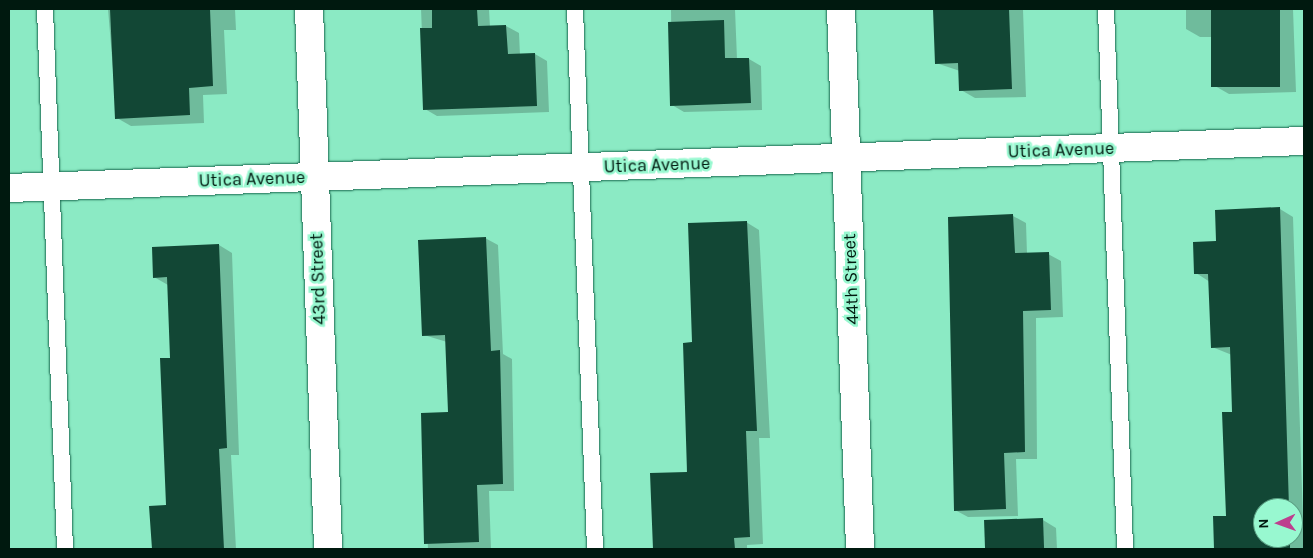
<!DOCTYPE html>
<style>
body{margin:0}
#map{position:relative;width:1313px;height:558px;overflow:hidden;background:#8beac4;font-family:Karla,sans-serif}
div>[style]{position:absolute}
.shadow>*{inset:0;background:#0003}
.building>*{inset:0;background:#124735;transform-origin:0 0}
.roads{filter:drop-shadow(0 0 1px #15644a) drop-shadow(0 0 1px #15644a)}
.service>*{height:16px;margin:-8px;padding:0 8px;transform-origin:8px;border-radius:8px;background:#fff}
.minor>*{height:28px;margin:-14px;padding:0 14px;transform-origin:14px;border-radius:14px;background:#fff}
.tertiary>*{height:28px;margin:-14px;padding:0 14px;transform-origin:14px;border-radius:14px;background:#fff}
span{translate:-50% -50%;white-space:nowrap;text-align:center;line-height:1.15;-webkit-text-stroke:5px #98f8d0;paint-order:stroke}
.street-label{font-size:18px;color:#00190f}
.frame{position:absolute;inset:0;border:10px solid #00190f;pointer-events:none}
.north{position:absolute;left:1253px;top:498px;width:50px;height:50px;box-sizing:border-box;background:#98f8d0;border:1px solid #5b9f83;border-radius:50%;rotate:268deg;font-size:14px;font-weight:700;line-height:20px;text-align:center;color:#00190f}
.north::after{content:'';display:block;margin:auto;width:18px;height:22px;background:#bd3f8e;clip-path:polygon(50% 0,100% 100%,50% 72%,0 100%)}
</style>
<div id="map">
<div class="shadow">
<div style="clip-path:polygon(108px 9px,235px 9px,236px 30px,224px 30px,227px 94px,203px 95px,204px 123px,131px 126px,117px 118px)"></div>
<div style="clip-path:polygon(421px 9px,489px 9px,490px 27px,506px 26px,519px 33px,520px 55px,535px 54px,547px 61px,549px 112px,437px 116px,425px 109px)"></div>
<div style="clip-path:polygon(671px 9px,735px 9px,737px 59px,749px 59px,761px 66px,762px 110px,684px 112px,672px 105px)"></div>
<div style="clip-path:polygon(934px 9px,1023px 9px,1026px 97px,975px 98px,961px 90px,960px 71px,936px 63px)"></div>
<div style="clip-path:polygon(1186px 9px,1293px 9px,1296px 92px,1229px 94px,1215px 86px,1213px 37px,1200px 37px,1186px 29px)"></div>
<div style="clip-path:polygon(evenodd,1280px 209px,1293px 217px,1304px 549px,1215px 549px,1214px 518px,1227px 517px,1234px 413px,1232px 355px,1212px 347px,1210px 282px,1196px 273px,1217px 242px,1280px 209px,1263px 508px,1293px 508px,1293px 538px,1263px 538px,1263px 508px)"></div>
<div style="clip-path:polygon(1013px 216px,1026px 223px,1027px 254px,1048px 254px,1061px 261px,1063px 317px,1036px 318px,1037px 459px,1016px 459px,1018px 516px,968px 517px,955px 510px,949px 218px)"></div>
<div style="clip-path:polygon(746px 222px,759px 230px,770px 438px,759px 438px,763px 544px,747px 545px,747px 549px,683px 549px,693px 343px)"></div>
<div style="clip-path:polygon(485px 238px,498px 245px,503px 354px,512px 359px,514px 491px,489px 491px,491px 549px,428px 549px,422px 414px,449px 413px,447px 342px,424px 335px)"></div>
<div style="clip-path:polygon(219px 245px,232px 253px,239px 455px,231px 455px,236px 549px,153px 549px,151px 507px,168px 506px,172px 359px,168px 285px,154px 277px)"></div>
<div style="clip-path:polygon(1043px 520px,1056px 528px,1057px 549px,986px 549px,985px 522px)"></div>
</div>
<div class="building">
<div style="clip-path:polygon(110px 9px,210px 9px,213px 86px,189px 88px,190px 115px,115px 119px)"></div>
<div style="clip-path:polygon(432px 9px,477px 9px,478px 26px,506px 25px,508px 54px,535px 53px,537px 106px,423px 110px,420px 28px,432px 28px)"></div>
<div style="clip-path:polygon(933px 9px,1009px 9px,1012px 89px,959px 91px,958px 63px,935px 64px)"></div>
<div style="left:1211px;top:9px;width:69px;height:78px"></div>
<div style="clip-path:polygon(724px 20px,725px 58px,749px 58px,751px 103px,670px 106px,668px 22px)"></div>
<div style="clip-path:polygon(1280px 207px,1289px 508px,1263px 508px,1263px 538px,1290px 538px,1290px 549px,1214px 549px,1213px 516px,1226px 516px,1222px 412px,1232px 412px,1230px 347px,1211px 348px,1208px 274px,1194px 274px,1193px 242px,1216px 241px,1215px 210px)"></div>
<div style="clip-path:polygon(1013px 214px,1015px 253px,1049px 252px,1051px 310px,1023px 311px,1025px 452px,1004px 453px,1006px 509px,954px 511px,948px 217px)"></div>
<div style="clip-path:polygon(747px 221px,757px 431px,746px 431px,750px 537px,734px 538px,735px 549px,653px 549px,650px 473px,687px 472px,683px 343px,692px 342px,688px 223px)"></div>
<div style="clip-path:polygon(486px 237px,491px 351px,500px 350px,503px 484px,477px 485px,479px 542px,424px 544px,421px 413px,448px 412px,445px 335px,422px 336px,418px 240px)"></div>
<div style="clip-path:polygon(219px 244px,227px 448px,219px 449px,224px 549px,152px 549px,149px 506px,166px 505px,160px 358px,170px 358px,167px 277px,153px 278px,152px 247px)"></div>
<div style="left:1043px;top:518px;width:31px;height:59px;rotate:88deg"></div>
</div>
<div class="roads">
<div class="service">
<div style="left:45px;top:9px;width:540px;rotate:87.88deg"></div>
<div style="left:575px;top:9px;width:540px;rotate:87.88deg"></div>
<div style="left:1106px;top:9px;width:540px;rotate:87.98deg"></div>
</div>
<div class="minor">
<div style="left:309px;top:9px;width:540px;rotate:87.98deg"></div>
<div style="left:841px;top:9px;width:540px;rotate:87.98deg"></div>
</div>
<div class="tertiary">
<div style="left:9px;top:188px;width:1296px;rotate:-2.08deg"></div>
</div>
</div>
<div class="street-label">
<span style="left:1061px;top:150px;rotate:-2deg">Utica Avenue</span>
<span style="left:657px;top:165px;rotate:-2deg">Utica Avenue</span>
<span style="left:252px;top:179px;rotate:-2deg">Utica Avenue</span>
<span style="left:318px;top:279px;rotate:-92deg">43rd Street</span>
<span style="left:851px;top:279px;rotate:-92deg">44th Street</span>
</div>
<div class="frame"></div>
<div class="north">N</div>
</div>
